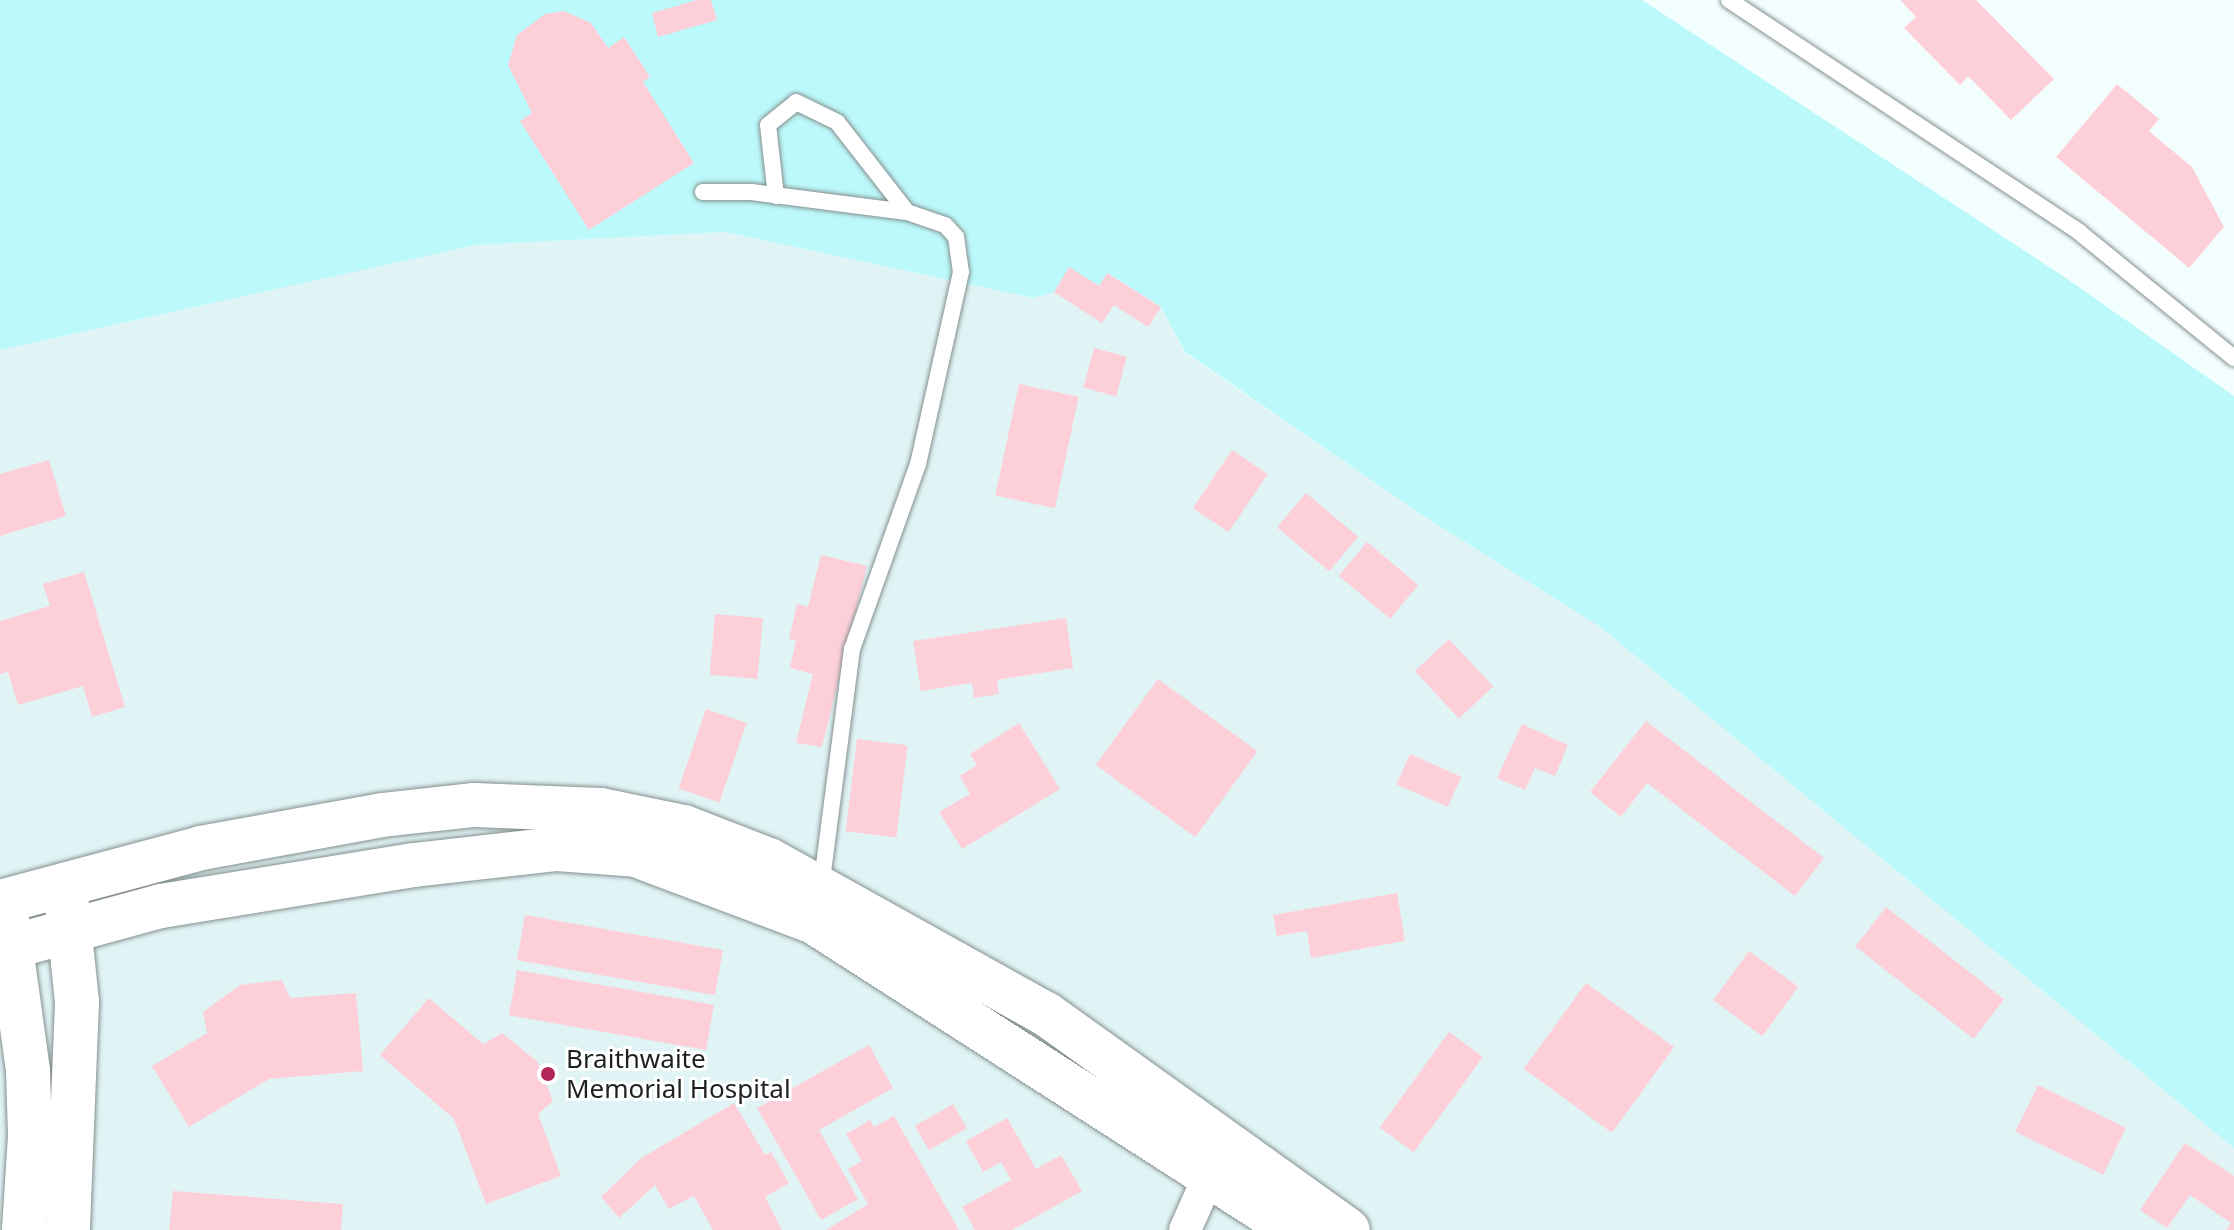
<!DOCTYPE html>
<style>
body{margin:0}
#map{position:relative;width:2234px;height:1230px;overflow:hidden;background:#f3fefe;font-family:"Noto Sans",sans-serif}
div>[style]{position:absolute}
.built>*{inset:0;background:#e0f4f5}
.green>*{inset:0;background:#bcf9fb}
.building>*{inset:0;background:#fdd0d9;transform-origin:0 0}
.roads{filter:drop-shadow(0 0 2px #858f8f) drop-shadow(0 0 2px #858f8f)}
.lane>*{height:16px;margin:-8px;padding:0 8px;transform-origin:8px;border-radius:8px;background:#fff}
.street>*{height:32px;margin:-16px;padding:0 16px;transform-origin:16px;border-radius:16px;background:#fff}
.secondary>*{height:44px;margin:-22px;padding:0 22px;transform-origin:22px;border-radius:22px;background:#fff}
.dots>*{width:22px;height:22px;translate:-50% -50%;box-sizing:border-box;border:4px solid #fff;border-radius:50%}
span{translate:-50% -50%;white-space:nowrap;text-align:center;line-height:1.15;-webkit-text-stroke:6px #fff;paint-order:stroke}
.poi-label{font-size:26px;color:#1d2121}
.left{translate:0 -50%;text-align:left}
</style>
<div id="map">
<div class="built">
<div style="clip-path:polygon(725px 232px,1033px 298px,1069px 267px,1098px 286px,1108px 273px,1161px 307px,1185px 353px,1422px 515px,1599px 626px,2234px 1148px,2234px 1230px,0 1230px,0 350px,475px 245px)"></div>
</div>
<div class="green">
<div style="clip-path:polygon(0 0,1642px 0,2063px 276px,2234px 396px,2234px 1148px,1599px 626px,1422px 515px,1185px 352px,1161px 307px,1108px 273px,1099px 286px,1069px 268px,1054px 292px,1033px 298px,725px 232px,476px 245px,0 350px)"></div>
</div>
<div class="building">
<div style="clip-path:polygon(697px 0,711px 0,717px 20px,658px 37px,652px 13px)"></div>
<div style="clip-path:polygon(1900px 0,1976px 0,2054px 79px,2011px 120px,1968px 76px,1960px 85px,1904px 28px,1916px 17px)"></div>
<div style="clip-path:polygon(564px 11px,591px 23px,608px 48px,624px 37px,650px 77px,643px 82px,694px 163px,589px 230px,520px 121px,532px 113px,508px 65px,517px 35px,545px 14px)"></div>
<div style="clip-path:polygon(2117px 84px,2159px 119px,2149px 131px,2192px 167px,2224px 227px,2189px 268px,2056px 157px)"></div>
<div style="clip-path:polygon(1069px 267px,1099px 286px,1107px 273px,1161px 307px,1148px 327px,1114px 305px,1102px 323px,1054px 292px)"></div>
<div style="left:1094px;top:348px;width:34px;height:41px;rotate:15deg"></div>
<div style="left:1019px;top:384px;width:61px;height:114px;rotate:12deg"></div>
<div style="left:1232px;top:450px;width:43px;height:70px;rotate:34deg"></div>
<div style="clip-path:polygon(49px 460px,66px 516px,0 536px,0 474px)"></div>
<div style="left:1306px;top:493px;width:68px;height:45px;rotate:40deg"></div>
<div style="left:1367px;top:542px;width:67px;height:44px;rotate:40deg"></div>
<div style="clip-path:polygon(821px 555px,867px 566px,822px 747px,796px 743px,813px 674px,790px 668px,796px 640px,789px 639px,797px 604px,808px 607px)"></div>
<div style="clip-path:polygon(84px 572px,125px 707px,92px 717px,83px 686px,18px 705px,8px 672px,0 674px,0 621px,50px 606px,43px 584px)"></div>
<div style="left:715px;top:614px;width:48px;height:61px;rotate:5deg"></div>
<div style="clip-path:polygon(1066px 618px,1073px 668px,997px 680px,999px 694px,974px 698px,972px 683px,921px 691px,913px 641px)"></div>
<div style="left:1449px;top:639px;width:65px;height:47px;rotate:47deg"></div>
<div style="left:1158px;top:679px;width:123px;height:106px;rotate:36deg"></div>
<div style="left:706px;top:709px;width:43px;height:84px;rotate:19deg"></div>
<div style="clip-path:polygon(1646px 721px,1824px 858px,1795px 896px,1647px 783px,1621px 817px,1590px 792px)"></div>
<div style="clip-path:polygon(1019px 723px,1060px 789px,962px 849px,939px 812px,970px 794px,960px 776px,977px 765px,970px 754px)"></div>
<div style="clip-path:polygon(1522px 724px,1568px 745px,1555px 776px,1535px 768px,1525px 790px,1497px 778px)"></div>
<div style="left:857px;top:739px;width:51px;height:93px;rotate:7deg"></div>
<div style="left:1410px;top:754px;width:56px;height:33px;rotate:24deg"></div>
<div style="clip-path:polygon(1397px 893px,1405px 941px,1311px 958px,1307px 931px,1277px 936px,1273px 915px)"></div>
<div style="left:1886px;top:907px;width:150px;height:50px;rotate:38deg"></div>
<div style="left:525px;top:915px;width:201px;height:46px;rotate:10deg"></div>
<div style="left:1749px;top:951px;width:61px;height:61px;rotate:36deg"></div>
<div style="left:517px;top:970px;width:200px;height:46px;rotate:10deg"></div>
<div style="clip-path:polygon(282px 980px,290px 998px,356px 993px,363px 1071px,269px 1079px,189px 1127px,152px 1066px,207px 1033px,203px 1012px,240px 985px)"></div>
<div style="left:1586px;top:983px;width:109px;height:106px;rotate:36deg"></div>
<div style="clip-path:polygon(429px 998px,483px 1044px,502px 1033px,538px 1062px,553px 1101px,538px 1114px,561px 1176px,486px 1204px,454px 1119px,380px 1055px)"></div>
<div style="left:1449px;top:1032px;width:42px;height:118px;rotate:36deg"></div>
<div style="clip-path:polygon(869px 1045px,893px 1088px,819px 1130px,858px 1199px,821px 1220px,757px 1108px)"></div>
<div style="left:2038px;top:1085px;width:98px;height:52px;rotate:26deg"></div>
<div style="clip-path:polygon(734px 1103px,765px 1155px,771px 1152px,789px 1183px,765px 1197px,782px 1230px,713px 1230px,694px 1196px,669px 1209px,655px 1185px,619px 1218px,601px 1197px,640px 1159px)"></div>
<div style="left:953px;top:1104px;width:28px;height:44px;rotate:60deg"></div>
<div style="clip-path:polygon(894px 1116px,959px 1230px,826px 1230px,868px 1204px,848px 1169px,862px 1161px,846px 1134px,870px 1120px,874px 1127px)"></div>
<div style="clip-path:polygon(1007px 1118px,1036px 1169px,1061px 1155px,1082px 1191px,1012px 1230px,975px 1230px,962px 1207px,1011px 1180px,1001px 1162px,983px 1172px,966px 1141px)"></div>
<div style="clip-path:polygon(2185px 1143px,2234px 1176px,2234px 1230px,2226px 1230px,2231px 1223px,2190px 1195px,2167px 1228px,2140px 1210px)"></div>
<div style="clip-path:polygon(173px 1191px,343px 1204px,341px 1230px,169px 1230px)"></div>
</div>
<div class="roads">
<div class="lane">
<div style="left:1729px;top:0;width:420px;rotate:33.5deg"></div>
<div style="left:2079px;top:232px;width:200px;rotate:39.1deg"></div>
<div style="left:703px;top:192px;width:48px"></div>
<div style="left:751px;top:192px;width:157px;rotate:7.3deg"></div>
<div style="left:907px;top:212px;width:40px;rotate:18.9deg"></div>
<div style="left:945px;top:225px;width:16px;rotate:47deg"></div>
<div style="left:956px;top:237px;width:35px;rotate:82deg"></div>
<div style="left:961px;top:272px;width:197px;rotate:102.6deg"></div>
<div style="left:918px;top:464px;width:196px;rotate:109.6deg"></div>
<div style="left:852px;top:649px;width:240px;rotate:97.4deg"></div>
<div style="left:776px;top:196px;width:71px;rotate:-96.4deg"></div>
<div style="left:768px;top:125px;width:36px;rotate:-39deg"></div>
<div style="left:796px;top:102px;width:46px;rotate:26deg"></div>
<div style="left:837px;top:122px;width:114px;rotate:52.1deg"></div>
</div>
<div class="street">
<div style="left:1185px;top:1230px;width:79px;rotate:-66deg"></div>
</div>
<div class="secondary">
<div style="left:0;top:902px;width:208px;rotate:-15deg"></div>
<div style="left:201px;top:848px;width:184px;rotate:-10.3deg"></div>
<div style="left:382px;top:815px;width:93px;rotate:-6.2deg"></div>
<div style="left:474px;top:805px;width:127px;rotate:2.3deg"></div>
<div style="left:601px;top:810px;width:85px;rotate:11.6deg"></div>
<div style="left:684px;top:827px;width:91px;rotate:21.2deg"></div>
<div style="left:769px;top:860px;width:317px;rotate:29.1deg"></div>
<div style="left:1046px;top:1014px;width:371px;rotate:35.6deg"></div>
<div style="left:67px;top:905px;width:98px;rotate:84.1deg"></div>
<div style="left:77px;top:1002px;width:228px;rotate:92.3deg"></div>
<div style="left:7px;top:919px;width:153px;rotate:82.1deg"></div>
<div style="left:28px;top:1071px;width:65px;rotate:88.2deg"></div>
<div style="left:30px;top:1136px;width:94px;rotate:93.7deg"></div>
<div style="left:0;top:950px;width:167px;rotate:-15.3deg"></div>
<div style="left:161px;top:906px;width:256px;rotate:-9.2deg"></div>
<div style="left:414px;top:865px;width:144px;rotate:-6.4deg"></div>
<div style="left:557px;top:849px;width:79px;rotate:4.3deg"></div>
<div style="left:636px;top:855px;width:190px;rotate:20.6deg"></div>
<div style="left:814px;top:922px;width:570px;rotate:32.69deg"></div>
</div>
</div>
<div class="dots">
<div style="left:548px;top:1074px;background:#b42659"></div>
</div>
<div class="poi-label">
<span class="left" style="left:566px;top:1074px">Braithwaite<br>Memorial Hospital</span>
</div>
</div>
